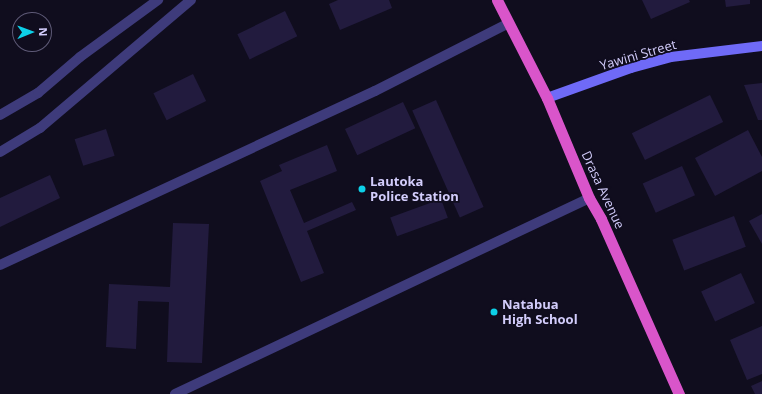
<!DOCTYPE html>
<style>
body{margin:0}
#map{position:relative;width:762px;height:394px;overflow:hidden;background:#100d1e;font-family:"Open Sans",sans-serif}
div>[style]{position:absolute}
.building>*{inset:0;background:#221b3e;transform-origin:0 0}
.minor>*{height:10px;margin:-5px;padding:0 5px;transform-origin:5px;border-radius:5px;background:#3e3b7b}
.secondary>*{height:10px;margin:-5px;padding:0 5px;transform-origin:5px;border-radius:5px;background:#6f6af7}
.trunk>*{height:11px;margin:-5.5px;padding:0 5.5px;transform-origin:5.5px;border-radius:5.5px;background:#d955ca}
.dots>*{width:11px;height:11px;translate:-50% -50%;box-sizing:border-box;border:2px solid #100d1e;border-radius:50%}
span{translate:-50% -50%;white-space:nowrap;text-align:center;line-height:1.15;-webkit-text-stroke:3.5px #100d1e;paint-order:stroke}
.street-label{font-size:13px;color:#d3cdfc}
.poi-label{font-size:13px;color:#d3cdfc;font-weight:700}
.left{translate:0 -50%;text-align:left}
.north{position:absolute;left:12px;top:12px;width:40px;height:40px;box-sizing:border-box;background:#100d1e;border:1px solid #5e5a77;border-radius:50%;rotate:89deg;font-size:11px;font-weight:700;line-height:16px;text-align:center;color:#d3cdfc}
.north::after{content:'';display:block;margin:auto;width:14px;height:18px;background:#0dd0e8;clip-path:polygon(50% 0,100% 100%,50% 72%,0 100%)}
</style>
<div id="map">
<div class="building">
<div style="clip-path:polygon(338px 0,389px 0,392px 8px,340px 30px,329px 4px)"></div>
<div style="clip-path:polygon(642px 0,689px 0,690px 2px,651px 19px)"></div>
<div style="clip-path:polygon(725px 0,750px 0,750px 4px,726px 7px)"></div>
<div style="left:285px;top:11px;width:28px;height:53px;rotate:64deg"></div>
<div style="left:193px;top:74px;width:30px;height:44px;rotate:64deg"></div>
<div style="clip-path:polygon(762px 83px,762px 120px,758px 120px,744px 85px)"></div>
<div style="left:710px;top:95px;width:30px;height:87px;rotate:64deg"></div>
<div style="left:436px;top:100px;width:117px;height:26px;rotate:66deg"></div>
<div style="left:403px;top:102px;width:29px;height:64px;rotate:65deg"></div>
<div style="left:106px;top:129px;width:28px;height:33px;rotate:72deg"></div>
<div style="clip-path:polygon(748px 130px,762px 157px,762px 171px,715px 196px,695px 158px)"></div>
<div style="clip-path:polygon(327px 145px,337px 171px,290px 190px,304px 223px,352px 202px,356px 210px,307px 231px,324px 273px,301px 282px,260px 181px,282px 171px,279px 165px)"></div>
<div style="left:682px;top:166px;width:32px;height:43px;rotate:66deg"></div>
<div style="clip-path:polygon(50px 175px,60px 198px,0 227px,0 198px)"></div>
<div style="left:441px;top:199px;width:20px;height:54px;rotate:70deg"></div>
<div style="clip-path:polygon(762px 214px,762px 244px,749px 221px)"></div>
<div style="left:734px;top:216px;width:33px;height:66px;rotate:69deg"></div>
<div style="clip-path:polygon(173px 223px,209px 224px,202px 363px,167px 362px,169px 302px,138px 301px,136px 349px,106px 347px,109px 284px,170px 287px)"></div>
<div style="left:741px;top:273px;width:33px;height:44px;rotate:65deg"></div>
<div style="clip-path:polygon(762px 326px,762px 374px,747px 380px,730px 340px)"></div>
<div style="clip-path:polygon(762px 381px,762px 394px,755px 394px,751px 386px)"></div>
</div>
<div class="minor">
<div style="left:0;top:115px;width:44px;rotate:-30.1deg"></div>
<div style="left:38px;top:93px;width:55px;rotate:-40.6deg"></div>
<div style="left:80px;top:57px;width:97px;rotate:-36.2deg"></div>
<div style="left:0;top:152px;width:47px;rotate:-31deg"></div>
<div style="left:40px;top:128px;width:198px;rotate:-40.3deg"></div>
<div style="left:0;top:265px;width:413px;rotate:-24.9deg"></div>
<div style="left:375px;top:91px;width:150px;rotate:-26.9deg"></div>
<div style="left:175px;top:394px;width:458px;rotate:-25.3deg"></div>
</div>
<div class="secondary">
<div style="left:547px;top:98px;width:89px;rotate:-19.7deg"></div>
<div style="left:631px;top:68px;width:41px;rotate:-15.4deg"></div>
<div style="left:671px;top:57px;width:92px;rotate:-6.9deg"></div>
</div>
<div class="trunk">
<div style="left:497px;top:0;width:110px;rotate:63deg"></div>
<div style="left:547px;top:98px;width:108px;rotate:67.2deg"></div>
<div style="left:589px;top:198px;width:24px;rotate:60deg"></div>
<div style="left:601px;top:219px;width:192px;rotate:66deg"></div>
</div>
<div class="dots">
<div style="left:362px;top:189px;background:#0dd0e8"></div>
<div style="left:494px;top:312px;background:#0dd0e8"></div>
</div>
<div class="street-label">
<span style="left:638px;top:55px;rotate:-16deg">Yawini Street</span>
<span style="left:603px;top:190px;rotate:65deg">Drasa Avenue</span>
</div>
<div class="poi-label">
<span class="left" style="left:370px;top:189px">Lautoka<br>Police Station</span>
<span class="left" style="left:502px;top:312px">Natabua<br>High School</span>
</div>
<div class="north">N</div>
</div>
